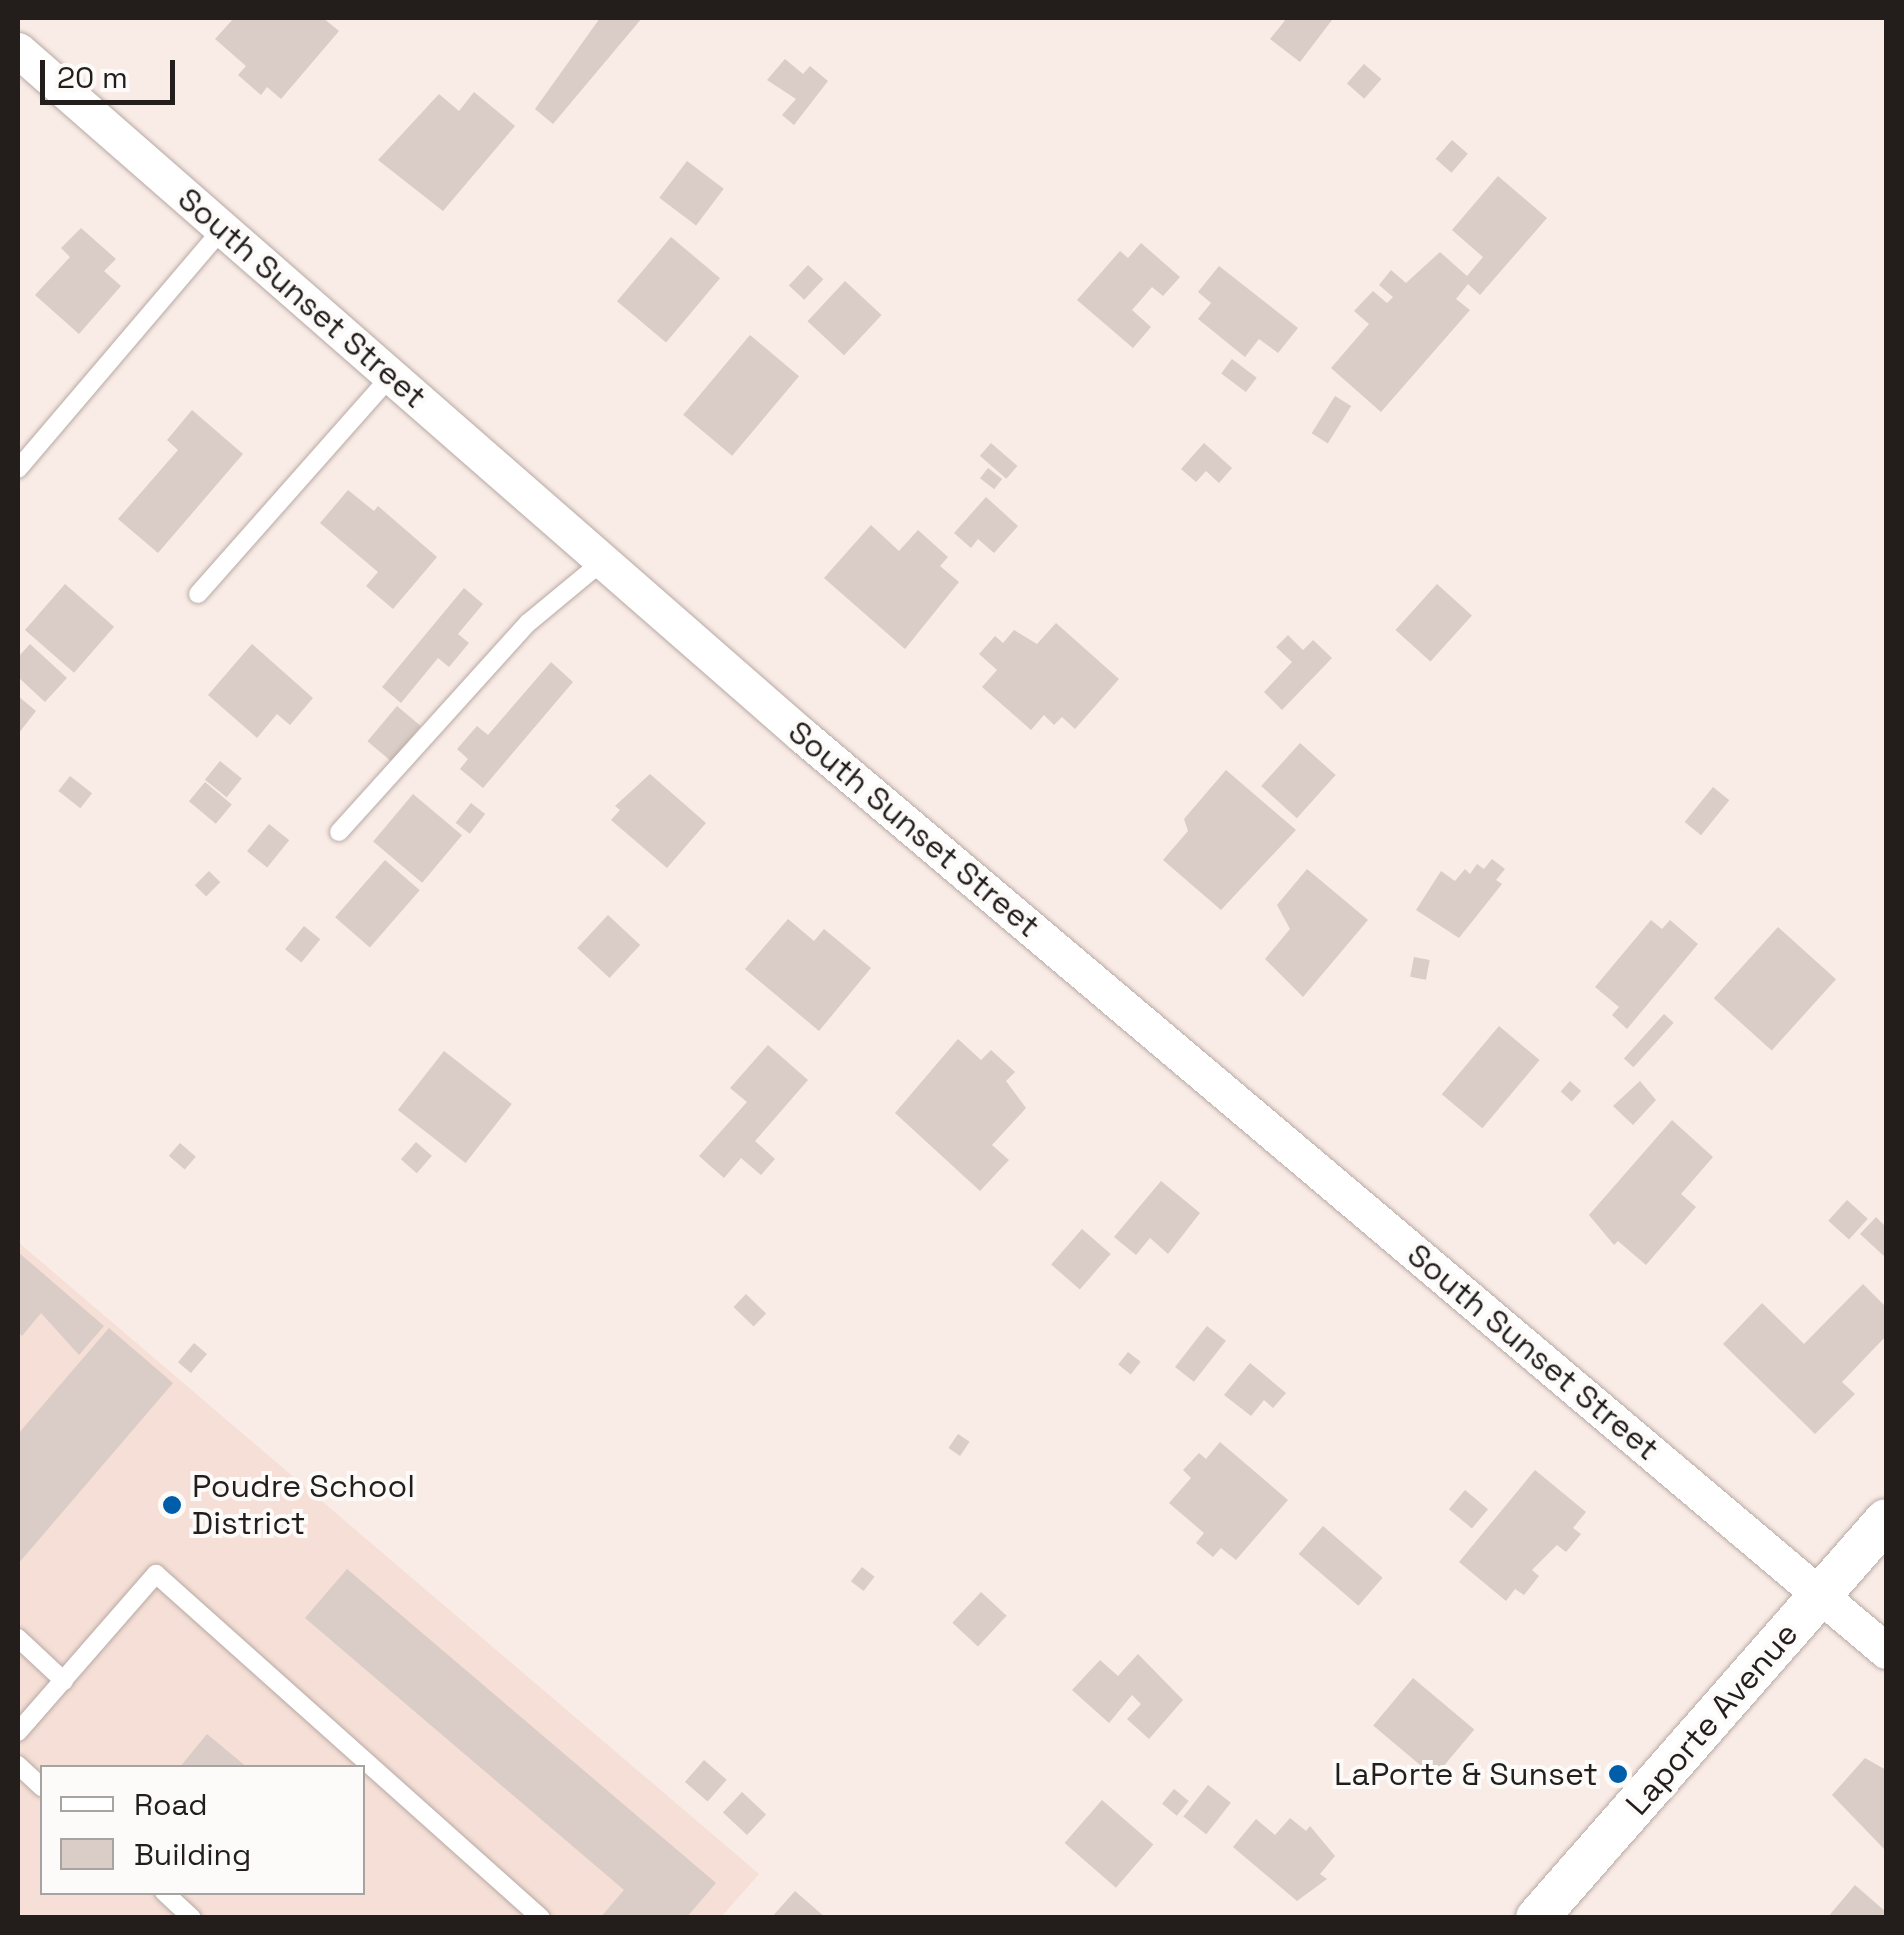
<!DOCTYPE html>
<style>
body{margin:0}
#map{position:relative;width:1904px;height:1935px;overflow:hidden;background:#f9ebe5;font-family:"Space Grotesk",sans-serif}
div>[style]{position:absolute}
.built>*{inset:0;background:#f5dfd6}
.building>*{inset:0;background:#daccc6;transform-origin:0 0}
.roads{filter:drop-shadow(0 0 2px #b7a9a4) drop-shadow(0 0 2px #b7a9a4)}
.service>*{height:18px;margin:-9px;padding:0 9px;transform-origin:9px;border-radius:9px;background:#fff}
.minor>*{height:35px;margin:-17.5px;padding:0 17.5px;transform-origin:17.5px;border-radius:17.5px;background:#fff}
.tertiary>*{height:42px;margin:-21px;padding:0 21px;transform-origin:21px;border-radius:21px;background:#fff}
.dots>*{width:28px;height:28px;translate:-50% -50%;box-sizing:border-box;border:5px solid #fdfbf9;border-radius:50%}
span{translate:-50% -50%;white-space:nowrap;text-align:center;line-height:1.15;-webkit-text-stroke:8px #fdfbf9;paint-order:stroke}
.street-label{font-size:32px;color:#231e1c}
.poi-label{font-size:32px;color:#231e1c}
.left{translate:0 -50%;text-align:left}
.right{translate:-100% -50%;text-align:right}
.frame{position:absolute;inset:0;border:20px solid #231e1c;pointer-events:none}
.legend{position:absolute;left:40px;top:1765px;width:325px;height:130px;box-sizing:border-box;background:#fdfbf9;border:2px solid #a6a3a1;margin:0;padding:12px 18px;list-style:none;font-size:30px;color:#231e1c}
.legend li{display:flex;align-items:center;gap:20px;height:50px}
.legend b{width:50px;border:2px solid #a6a3a1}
.scale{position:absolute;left:40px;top:60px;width:135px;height:45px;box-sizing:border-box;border:5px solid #231e1c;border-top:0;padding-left:12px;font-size:30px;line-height:35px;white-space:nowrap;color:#231e1c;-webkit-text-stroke:8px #fdfbf9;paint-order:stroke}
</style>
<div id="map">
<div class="built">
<div style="clip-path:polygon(evenodd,18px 1242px,759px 1874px,721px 1917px,18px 1917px,18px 1242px,42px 1768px,362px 1768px,362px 1892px,42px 1892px,42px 1768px)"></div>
</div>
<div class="building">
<div style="clip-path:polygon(234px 18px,323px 18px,339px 31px,281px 99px,267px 87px,261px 95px,238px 75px,246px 66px,215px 39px)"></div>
<div style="clip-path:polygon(600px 18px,642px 18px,553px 124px,535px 109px)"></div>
<div style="clip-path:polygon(1287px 18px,1332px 20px,1300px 62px,1270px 39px)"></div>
<div style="clip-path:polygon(785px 59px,803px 74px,810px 66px,828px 81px,794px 125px,782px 115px,796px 99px,767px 80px)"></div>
<div style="left:1364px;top:64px;width:23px;height:26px;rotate:41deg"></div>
<div style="clip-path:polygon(474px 92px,515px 126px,443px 211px,378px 160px,439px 94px,459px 111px)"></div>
<div style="left:1452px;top:140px;width:21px;height:25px;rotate:41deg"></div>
<div style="left:687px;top:161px;width:46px;height:46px;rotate:37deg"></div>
<div style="clip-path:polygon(1498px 176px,1547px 218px,1480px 295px,1468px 284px,1456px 299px,1470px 310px,1381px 412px,1331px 368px,1369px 324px,1354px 311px,1373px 291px,1387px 303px,1393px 297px,1379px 285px,1391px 270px,1406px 283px,1440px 252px,1467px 276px,1483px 257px,1452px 230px)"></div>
<div style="clip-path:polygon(81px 228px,116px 259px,104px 271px,121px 286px,79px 334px,35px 295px,70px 257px,61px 248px)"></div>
<div style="left:671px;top:237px;width:64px;height:84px;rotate:40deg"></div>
<div style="clip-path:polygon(1141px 243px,1180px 277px,1163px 296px,1152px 287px,1132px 310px,1151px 327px,1133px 348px,1077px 300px,1120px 251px,1128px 258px)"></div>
<div style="left:808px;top:265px;width:21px;height:28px;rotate:43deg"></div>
<div style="clip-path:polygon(1219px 266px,1298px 328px,1278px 353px,1259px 339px,1245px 357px,1198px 319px,1211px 303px,1198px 292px)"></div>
<div style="left:845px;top:281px;width:50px;height:55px;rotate:43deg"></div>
<div style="left:750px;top:335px;width:64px;height:104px;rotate:40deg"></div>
<div style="left:1232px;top:359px;width:31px;height:18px;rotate:37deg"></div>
<div style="left:1335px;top:396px;width:19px;height:44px;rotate:32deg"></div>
<div style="clip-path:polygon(192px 410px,243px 454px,158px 553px,118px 519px,178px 450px,167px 440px)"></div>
<div style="left:991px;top:443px;width:35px;height:17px;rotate:41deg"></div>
<div style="clip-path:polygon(1204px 443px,1232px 468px,1219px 483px,1206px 471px,1196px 482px,1181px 469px)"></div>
<div style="left:988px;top:468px;width:18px;height:13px;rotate:38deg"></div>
<div style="clip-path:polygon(348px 490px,374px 511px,378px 506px,437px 557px,393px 609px,366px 586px,378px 572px,320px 523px)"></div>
<div style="clip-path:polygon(986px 497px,1018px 526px,994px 553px,978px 539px,971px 548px,954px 533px)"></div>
<div style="clip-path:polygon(871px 525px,899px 551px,918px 530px,948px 557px,940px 566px,959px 582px,905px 649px,824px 578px)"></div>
<div style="left:65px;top:584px;width:65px;height:61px;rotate:41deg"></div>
<div style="left:1437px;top:584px;width:47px;height:62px;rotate:42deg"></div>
<div style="clip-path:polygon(464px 588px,483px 604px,458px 634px,469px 643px,449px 667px,438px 658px,401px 703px,382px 687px)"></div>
<div style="clip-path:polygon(1056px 623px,1119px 679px,1075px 729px,1062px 717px,1054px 725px,1044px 715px,1031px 730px,982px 687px,997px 670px,979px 654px,995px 636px,1003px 643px,1014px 630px,1037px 644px)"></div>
<div style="clip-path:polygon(1288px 635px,1303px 650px,1313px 640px,1332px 658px,1282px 710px,1264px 692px,1292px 662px,1276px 647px)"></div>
<div style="clip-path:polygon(30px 644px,67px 678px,45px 702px,18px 677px,18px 657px)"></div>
<div style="clip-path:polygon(252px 644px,313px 698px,290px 725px,277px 714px,257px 738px,208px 695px)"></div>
<div style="clip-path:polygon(551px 662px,573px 682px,483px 788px,460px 769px,468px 759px,457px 749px,477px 726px,488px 735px)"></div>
<div style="clip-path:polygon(18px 696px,36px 711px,18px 734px)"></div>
<div style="left:397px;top:706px;width:31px;height:46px;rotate:40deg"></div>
<div style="left:1300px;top:743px;width:48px;height:58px;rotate:42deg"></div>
<div style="left:220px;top:761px;width:28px;height:24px;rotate:39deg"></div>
<div style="clip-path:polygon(1226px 770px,1296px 830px,1221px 910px,1163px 860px,1188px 831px,1184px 819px)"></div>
<div style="clip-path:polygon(650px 774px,706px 823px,667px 868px,611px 820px,620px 810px,615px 806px)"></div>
<div style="left:70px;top:776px;width:28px;height:19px;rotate:38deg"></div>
<div style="left:205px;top:782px;width:35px;height:25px;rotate:40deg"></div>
<div style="left:1713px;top:787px;width:21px;height:45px;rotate:39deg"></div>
<div style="left:413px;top:794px;width:64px;height:62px;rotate:40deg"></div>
<div style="left:471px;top:803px;width:18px;height:25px;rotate:38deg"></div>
<div style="left:269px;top:824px;width:26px;height:35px;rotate:39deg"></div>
<div style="clip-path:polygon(1492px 859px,1505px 869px,1496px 880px,1502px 884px,1459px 938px,1416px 910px,1441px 871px,1455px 881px,1465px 869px,1470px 874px,1477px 864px,1484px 869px)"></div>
<div style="left:385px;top:860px;width:46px;height:76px;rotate:41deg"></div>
<div style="clip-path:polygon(1307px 869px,1368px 920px,1303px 997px,1265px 959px,1290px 929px,1277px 905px)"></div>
<div style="left:209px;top:871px;width:16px;height:20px;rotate:45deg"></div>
<div style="left:608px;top:915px;width:44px;height:45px;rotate:43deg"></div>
<div style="clip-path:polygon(788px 919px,814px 941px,824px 929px,871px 968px,819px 1031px,745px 969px)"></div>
<div style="clip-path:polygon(1651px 920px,1662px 929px,1670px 920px,1698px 944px,1627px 1029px,1612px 1015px,1619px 1007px,1595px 987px)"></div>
<div style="left:304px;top:926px;width:21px;height:30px;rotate:39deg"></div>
<div style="left:1778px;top:927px;width:78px;height:96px;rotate:42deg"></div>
<div style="left:1414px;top:957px;width:16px;height:20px;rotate:11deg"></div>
<div style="left:1664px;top:1014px;width:13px;height:60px;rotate:42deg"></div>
<div style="left:1499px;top:1026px;width:53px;height:89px;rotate:40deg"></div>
<div style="clip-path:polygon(958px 1039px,981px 1060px,991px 1050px,1015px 1072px,1006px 1081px,1026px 1108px,992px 1145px,1009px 1160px,980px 1191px,895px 1113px)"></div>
<div style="clip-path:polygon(768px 1045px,808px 1080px,755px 1141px,775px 1159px,761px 1175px,741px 1158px,724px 1178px,699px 1156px,747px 1102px,730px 1088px)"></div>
<div style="left:444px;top:1051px;width:86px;height:75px;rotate:38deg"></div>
<div style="left:1570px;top:1081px;width:15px;height:14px;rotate:42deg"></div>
<div style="clip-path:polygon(1640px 1081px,1656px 1100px,1633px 1125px,1613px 1106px)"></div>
<div style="clip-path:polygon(1672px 1120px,1713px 1157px,1681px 1194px,1696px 1207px,1646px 1265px,1618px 1241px,1614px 1245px,1589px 1215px)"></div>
<div style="left:416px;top:1142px;width:21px;height:23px;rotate:41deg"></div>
<div style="left:180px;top:1143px;width:21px;height:17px;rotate:41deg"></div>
<div style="clip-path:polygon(1161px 1181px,1200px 1213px,1168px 1254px,1150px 1238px,1136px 1255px,1114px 1237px)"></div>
<div style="left:1847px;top:1200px;width:28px;height:28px;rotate:42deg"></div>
<div style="clip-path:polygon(1876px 1217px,1886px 1227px,1886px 1258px,1860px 1234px)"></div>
<div style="left:1082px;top:1229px;width:38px;height:47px;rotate:41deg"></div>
<div style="clip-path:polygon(18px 1252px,104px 1326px,79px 1355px,41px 1313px,22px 1336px,18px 1332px)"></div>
<div style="clip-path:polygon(1863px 1284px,1886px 1307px,1886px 1336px,1842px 1382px,1855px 1394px,1815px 1434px,1723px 1344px,1762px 1303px,1804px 1344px)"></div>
<div style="left:746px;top:1294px;width:28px;height:18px;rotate:44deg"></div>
<div style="left:1207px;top:1326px;width:24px;height:52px;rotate:38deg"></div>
<div style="clip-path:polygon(109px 1328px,173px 1383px,18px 1564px,18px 1434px)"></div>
<div style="left:194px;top:1343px;width:17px;height:25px;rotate:40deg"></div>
<div style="left:1128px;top:1352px;width:16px;height:16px;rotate:38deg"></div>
<div style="clip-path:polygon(1250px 1363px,1286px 1393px,1273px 1408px,1264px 1400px,1251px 1416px,1224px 1395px)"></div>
<div style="left:958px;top:1434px;width:14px;height:17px;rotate:34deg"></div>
<div style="clip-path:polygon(1220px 1442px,1288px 1500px,1236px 1560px,1221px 1548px,1213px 1557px,1196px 1543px,1204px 1533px,1169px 1503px,1191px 1478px,1183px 1470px,1199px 1453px,1206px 1459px)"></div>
<div style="clip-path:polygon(1535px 1470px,1586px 1512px,1573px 1528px,1581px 1534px,1566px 1552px,1557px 1545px,1532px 1570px,1539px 1576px,1524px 1595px,1515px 1589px,1506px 1601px,1459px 1562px)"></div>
<div style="left:1465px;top:1490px;width:30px;height:25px;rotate:40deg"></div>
<div style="left:1323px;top:1526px;width:79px;height:37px;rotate:41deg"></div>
<div style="left:862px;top:1567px;width:16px;height:18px;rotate:38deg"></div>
<div style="clip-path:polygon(347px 1569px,716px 1883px,686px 1918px,600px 1918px,624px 1890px,305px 1618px)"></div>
<div style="left:981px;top:1592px;width:35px;height:42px;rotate:43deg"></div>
<div style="clip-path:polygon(1138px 1654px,1183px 1700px,1149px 1739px,1127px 1719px,1141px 1704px,1132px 1695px,1109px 1723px,1072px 1690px,1100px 1660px,1118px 1676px)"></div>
<div style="left:1413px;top:1678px;width:80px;height:62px;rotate:40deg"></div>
<div style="clip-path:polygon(207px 1734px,248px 1768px,179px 1768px)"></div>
<div style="clip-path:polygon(1865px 1758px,1886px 1770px,1886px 1851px,1832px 1795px)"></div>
<div style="left:704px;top:1760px;width:30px;height:29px;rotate:41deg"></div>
<div style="left:1208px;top:1785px;width:29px;height:40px;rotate:38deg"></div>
<div style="left:1174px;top:1789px;width:19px;height:19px;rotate:39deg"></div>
<div style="left:742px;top:1792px;width:33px;height:28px;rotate:43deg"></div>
<div style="left:1102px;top:1800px;width:68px;height:57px;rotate:41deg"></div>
<div style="clip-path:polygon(1290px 1818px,1306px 1831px,1310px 1826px,1335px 1856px,1320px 1874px,1327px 1879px,1297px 1901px,1233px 1847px,1256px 1819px,1275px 1835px)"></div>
<div style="clip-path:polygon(1855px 1885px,1886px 1912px,1886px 1918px,1827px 1918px)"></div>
<div style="clip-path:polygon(795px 1891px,826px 1918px,771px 1918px)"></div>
</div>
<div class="roads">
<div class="service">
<div style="left:18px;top:469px;width:315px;rotate:-49.6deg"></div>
<div style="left:198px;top:594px;width:291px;rotate:-48.5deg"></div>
<div style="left:339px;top:832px;width:282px;rotate:-47.9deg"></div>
<div style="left:528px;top:623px;width:97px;rotate:-39.6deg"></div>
<div style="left:18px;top:1638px;width:63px;rotate:43.1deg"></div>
<div style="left:18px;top:1732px;width:210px;rotate:-48.9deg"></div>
<div style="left:156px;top:1574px;width:516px;rotate:41.78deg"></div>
<div style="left:18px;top:1765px;width:33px;rotate:43deg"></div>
<div style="left:164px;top:1892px;width:38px;rotate:43deg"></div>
</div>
<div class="minor">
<div style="left:18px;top:50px;width:1043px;rotate:41.15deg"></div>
<div style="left:803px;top:736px;width:1418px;rotate:40.19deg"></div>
</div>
<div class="tertiary">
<div style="left:1537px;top:1918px;width:529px;rotate:-48.75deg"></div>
</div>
</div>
<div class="dots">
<div style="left:172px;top:1505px;background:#005daa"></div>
<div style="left:1618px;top:1774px;background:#005daa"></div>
</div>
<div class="street-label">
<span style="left:302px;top:298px;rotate:41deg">South Sunset Street</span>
<span style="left:914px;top:829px;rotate:40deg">South Sunset Street</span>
<span style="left:1533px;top:1352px;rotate:40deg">South Sunset Street</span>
<span style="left:1712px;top:1719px;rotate:-49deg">Laporte Avenue</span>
</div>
<div class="poi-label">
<span class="left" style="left:192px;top:1505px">Poudre School<br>District</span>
<span class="right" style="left:1598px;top:1774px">LaPorte &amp; Sunset</span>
</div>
<div class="frame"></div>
<ul class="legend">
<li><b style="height:12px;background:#fff"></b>Road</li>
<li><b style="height:28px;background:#daccc6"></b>Building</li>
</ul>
<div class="scale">20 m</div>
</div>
